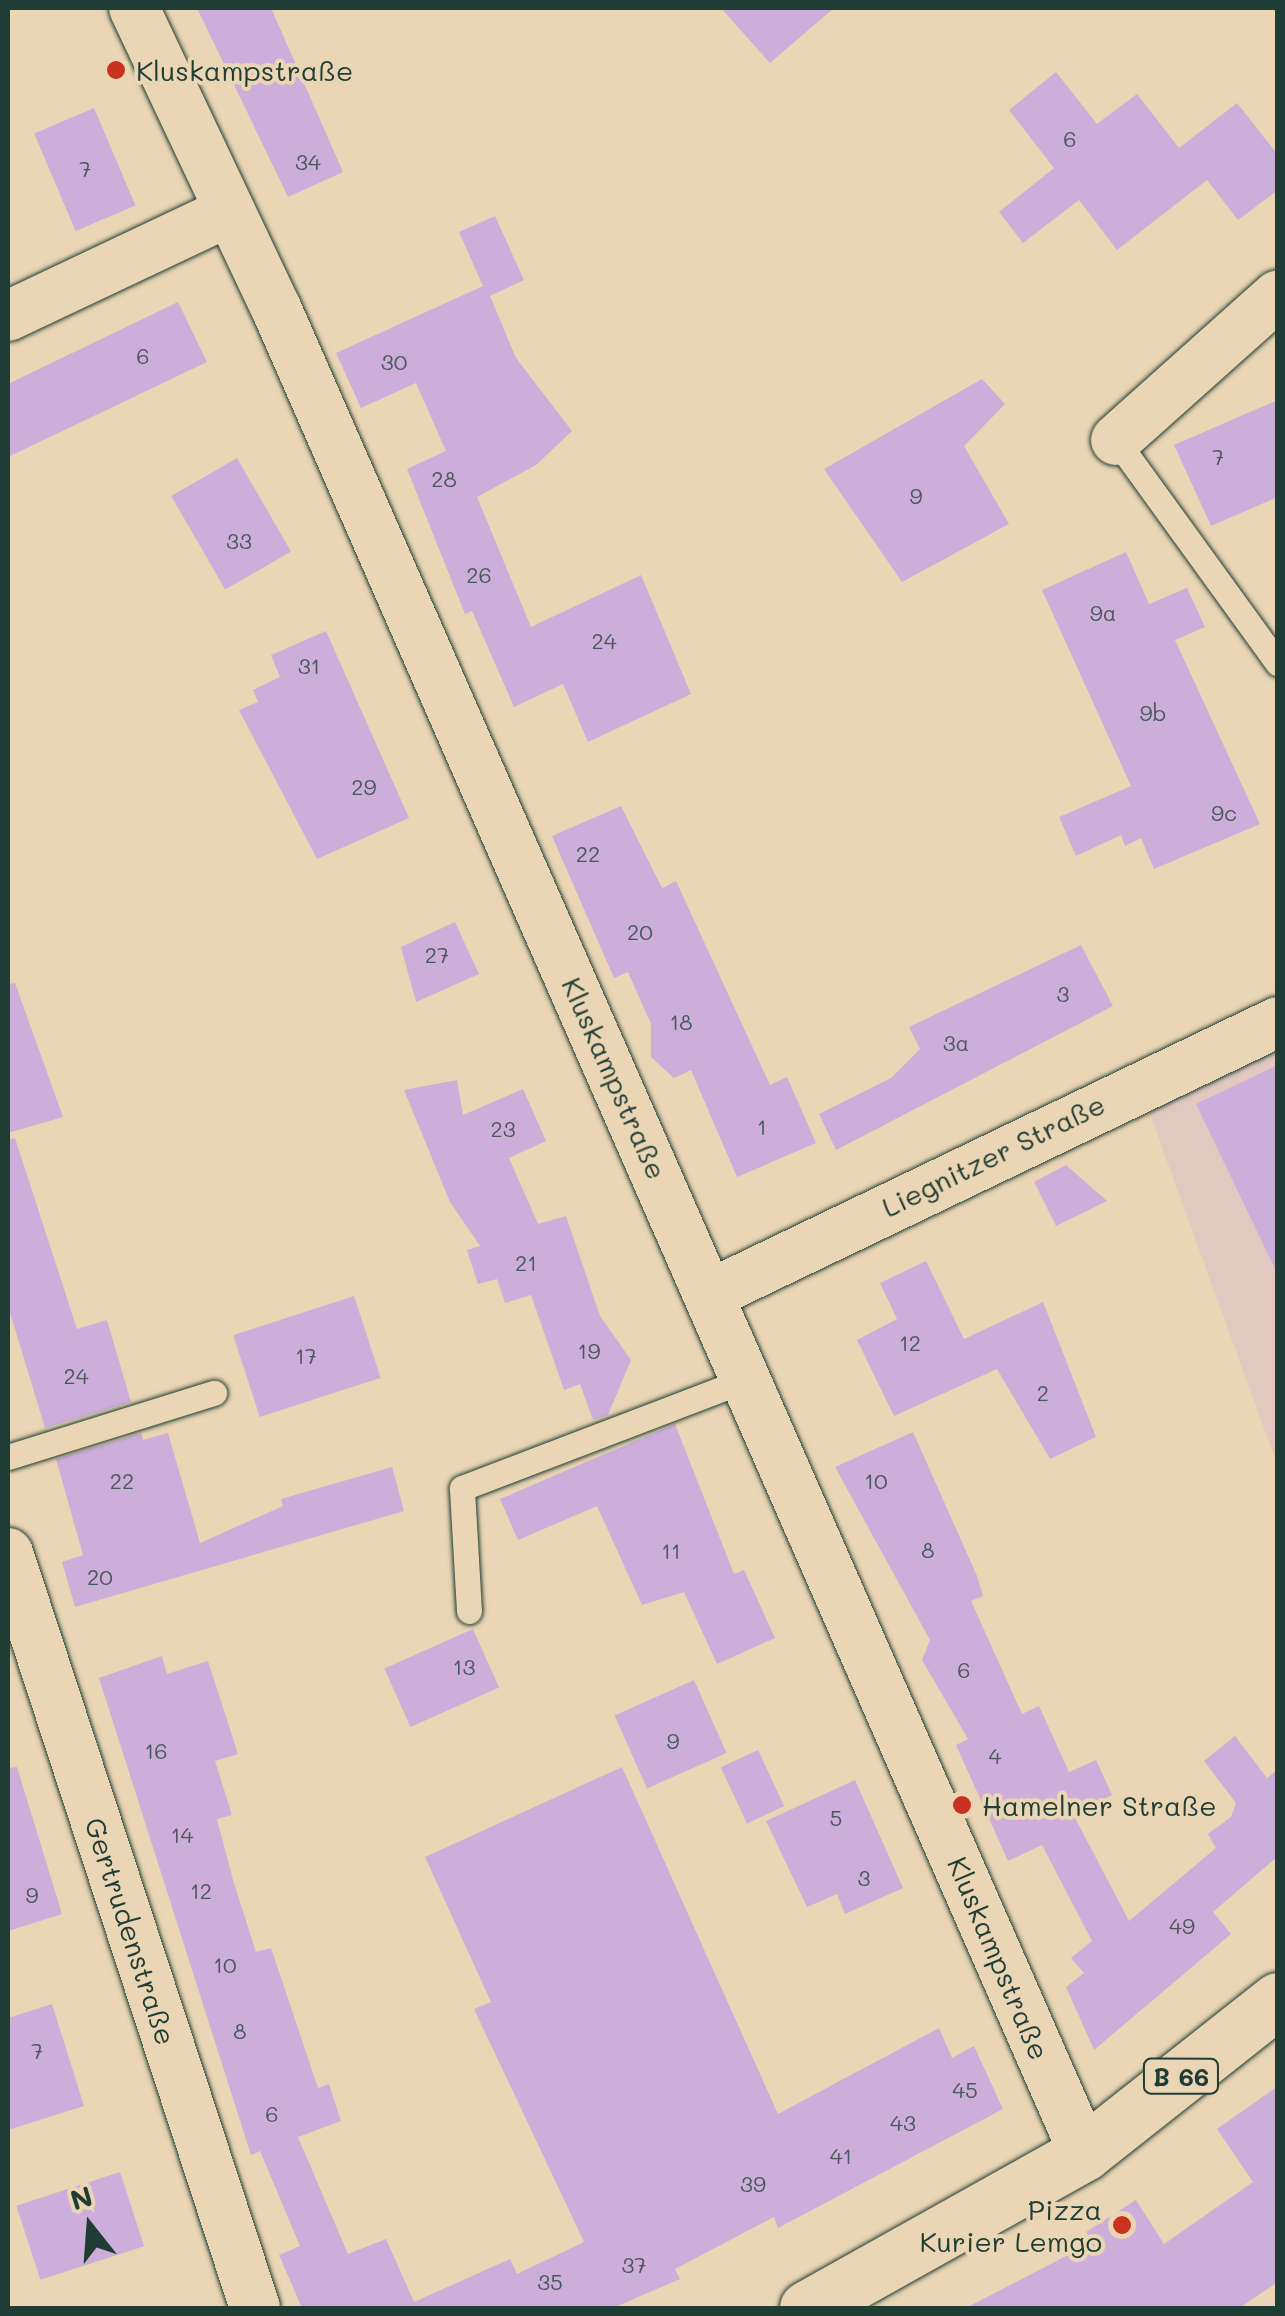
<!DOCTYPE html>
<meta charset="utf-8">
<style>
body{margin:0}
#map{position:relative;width:1285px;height:2316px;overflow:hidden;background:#ead5b4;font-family:Mali,sans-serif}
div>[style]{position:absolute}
.built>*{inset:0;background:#e1c9bf}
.building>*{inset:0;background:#cdaeda;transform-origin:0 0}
.roads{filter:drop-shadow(0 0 2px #1f3d34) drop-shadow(0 0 2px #1f3d34)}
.service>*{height:25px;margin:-12.5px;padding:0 12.5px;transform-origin:12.5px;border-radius:12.5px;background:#ead5b4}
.minor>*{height:50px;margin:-25px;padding:0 25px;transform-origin:25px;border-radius:25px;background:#ead5b4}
.primary>*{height:55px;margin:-27.5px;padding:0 27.5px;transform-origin:27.5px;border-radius:27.5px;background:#ead5b4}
.dots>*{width:28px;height:28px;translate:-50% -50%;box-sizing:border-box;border:5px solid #ead5b4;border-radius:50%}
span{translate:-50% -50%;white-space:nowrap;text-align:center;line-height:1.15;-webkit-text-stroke:8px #ead5b4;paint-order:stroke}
.number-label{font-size:22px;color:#4a595e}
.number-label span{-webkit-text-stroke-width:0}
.shield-label span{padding:2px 8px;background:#ead5b4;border:2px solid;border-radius:8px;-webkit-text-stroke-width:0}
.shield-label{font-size:25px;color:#1f3d34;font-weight:700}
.poi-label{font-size:28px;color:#1f3d34}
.left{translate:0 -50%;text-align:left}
.right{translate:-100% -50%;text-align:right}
.street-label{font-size:28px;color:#1f3d34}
.frame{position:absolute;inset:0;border:10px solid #1f3d34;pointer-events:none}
.north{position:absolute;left:40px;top:2176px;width:100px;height:100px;-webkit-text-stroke:8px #ead5b4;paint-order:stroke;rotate:343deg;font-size:28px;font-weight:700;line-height:40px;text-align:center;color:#1f3d34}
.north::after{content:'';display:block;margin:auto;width:35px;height:45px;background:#1f3d34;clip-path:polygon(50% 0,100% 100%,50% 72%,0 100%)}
</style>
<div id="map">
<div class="built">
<div style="clip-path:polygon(1277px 1036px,1277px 1464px,1143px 1095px)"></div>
</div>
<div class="building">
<div style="clip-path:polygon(197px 8px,271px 8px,343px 172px,288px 197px)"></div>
<div style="clip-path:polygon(721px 8px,834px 8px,770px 63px)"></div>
<div style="clip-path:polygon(1056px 72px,1097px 124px,1137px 94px,1179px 148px,1237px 103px,1278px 155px,1278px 190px,1238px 220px,1207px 180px,1117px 250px,1079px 200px,1023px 243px,999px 212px,1054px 168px,1009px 110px)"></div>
<div style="left:94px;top:108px;width:106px;height:65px;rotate:67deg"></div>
<div style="clip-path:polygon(495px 216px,524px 280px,490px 296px,516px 358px,572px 431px,536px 465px,477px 497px,531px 627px,641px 575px,691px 694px,588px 742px,563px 684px,514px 707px,472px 611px,465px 614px,407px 469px,446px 451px,416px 383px,361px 408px,336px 353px,483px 286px,459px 232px)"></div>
<div style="clip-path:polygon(178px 302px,207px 362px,8px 457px,8px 384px)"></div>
<div style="clip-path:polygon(982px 379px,1005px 404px,964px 446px,1009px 524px,902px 582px,824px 469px)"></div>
<div style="clip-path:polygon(1278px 400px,1278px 497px,1211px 526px,1174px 445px)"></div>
<div style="left:237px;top:458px;width:108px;height:76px;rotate:60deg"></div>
<div style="clip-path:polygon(1126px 552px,1149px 604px,1187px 588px,1205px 627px,1175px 640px,1260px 824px,1154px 869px,1141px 838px,1125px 846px,1121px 835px,1076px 856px,1059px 817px,1131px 786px,1042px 590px)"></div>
<div style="clip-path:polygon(326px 631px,409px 818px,317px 859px,239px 710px,258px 702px,253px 690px,280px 677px,271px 655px)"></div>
<div style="clip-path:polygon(621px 806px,662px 888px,676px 881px,770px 1085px,787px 1077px,816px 1143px,737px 1177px,691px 1070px,674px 1078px,651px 1057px,651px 1024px,628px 972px,614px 978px,552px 836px)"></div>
<div style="clip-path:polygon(455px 922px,479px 974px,416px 1002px,401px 947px)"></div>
<div style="clip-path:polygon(1081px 945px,1113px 1006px,836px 1150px,819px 1114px,891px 1078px,920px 1049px,909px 1027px)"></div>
<div style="clip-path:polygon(15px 983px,63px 1117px,8px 1133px,8px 984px)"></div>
<div style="clip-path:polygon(1278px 1065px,1278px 1275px,1196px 1104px)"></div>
<div style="clip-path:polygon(457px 1080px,463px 1115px,523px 1089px,546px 1141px,509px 1158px,538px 1224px,566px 1216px,600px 1316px,631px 1360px,608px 1415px,593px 1420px,580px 1384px,564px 1390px,531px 1295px,505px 1303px,497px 1279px,478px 1284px,467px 1250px,480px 1246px,450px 1202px,404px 1090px)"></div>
<div style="clip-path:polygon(15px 1138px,77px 1329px,107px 1320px,131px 1402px,45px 1428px,8px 1306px,8px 1140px)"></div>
<div style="clip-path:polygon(1066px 1165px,1107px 1201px,1056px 1226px,1034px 1182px)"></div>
<div style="clip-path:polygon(926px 1261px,964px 1339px,1043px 1302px,1096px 1437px,1050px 1459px,997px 1369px,894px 1416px,857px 1340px,897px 1319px,880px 1283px)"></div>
<div style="left:354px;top:1296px;width:86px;height:127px;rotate:72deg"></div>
<div style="clip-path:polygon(675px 1424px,734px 1574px,744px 1570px,775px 1638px,717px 1664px,684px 1592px,642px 1605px,597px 1506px,518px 1540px,500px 1499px)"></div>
<div style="clip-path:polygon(913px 1432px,977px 1576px,983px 1596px,971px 1601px,1022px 1714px,1039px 1706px,1069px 1772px,1096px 1760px,1112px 1795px,1073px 1814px,1129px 1921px,1216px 1848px,1208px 1834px,1231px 1817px,1236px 1803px,1204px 1761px,1235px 1736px,1267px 1778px,1278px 1769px,1278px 1856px,1213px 1912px,1231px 1934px,1094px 2050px,1066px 1987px,1084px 1973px,1071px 1958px,1092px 1941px,1042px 1845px,1008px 1861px,956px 1745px,968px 1739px,922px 1660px,930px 1640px,835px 1467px)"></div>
<div style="clip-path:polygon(141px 1433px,143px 1440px,168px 1433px,200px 1543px,283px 1506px,281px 1499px,392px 1467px,404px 1511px,75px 1607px,62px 1562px,83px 1555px,56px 1459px)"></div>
<div style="left:473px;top:1629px;width:64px;height:97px;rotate:66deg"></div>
<div style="clip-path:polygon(162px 1656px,167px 1674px,208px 1661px,238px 1754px,215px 1761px,232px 1815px,217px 1819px,233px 1880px,256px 1952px,271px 1948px,318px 2088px,329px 2084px,341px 2121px,298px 2137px,348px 2254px,386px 2239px,414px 2302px,510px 2259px,517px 2274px,584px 2242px,474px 2009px,491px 2002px,425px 1857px,622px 1767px,778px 2114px,939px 2028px,952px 2058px,974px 2046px,1003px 2109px,778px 2228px,774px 2217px,675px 2269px,680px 2279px,613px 2308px,302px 2308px,279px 2255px,300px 2246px,260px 2151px,251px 2155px,99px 1678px)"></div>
<div style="left:694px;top:1680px;width:80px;height:87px;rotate:66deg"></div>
<div style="left:758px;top:1750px;width:62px;height:41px;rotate:65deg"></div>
<div style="clip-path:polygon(17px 1767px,62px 1914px,8px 1931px,8px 1768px)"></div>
<div style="clip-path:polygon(855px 1780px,903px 1888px,845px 1914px,837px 1894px,807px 1907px,766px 1821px)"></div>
<div style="clip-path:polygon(52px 2004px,84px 2106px,8px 2130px,8px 2018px)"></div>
<div style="clip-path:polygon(1278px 2086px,1278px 2282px,1239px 2308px,966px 2308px,1093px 2242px,1086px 2232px,1136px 2200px,1164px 2244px,1253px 2182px,1217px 2129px)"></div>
<div style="left:120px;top:2172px;width:78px;height:109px;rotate:72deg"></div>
</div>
<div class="roads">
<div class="service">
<div style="left:1116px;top:440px;width:276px;rotate:54.1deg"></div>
<div style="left:8px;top:1457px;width:216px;rotate:-17.3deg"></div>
<div style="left:469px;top:1611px;width:123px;rotate:-93.3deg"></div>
<div style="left:462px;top:1488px;width:305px;rotate:-20.9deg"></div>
</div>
<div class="minor">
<div style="left:134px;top:8px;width:332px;rotate:64.7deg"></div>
<div style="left:276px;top:308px;width:2014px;rotate:66.35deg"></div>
<div style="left:8px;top:316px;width:243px;rotate:-25.3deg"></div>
<div style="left:1116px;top:440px;width:217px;rotate:-41.8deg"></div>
<div style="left:711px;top:1294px;width:629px;rotate:-25.63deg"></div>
<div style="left:8px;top:1553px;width:794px;rotate:71.88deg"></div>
</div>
<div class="primary">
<div style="left:807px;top:2308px;width:317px;rotate:-29.2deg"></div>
<div style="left:1084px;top:2153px;width:247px;rotate:-38.3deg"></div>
</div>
</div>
<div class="dots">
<div style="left:116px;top:70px;background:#c8321e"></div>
<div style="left:962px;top:1805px;background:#c8321e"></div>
<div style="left:1122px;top:2225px;background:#c8321e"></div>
</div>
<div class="number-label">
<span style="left:1070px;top:139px">6</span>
<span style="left:308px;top:162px">34</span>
<span style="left:85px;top:169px">7</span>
<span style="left:143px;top:356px">6</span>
<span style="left:394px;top:362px">30</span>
<span style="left:1218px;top:457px">7</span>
<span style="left:444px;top:479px">28</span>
<span style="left:916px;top:496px">9</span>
<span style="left:239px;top:541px">33</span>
<span style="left:479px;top:575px">26</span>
<span style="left:1103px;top:613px">9a</span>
<span style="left:604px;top:641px">24</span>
<span style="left:309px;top:666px">31</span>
<span style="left:1153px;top:713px">9b</span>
<span style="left:364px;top:787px">29</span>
<span style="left:1224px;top:813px">9c</span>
<span style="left:588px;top:854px">22</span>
<span style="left:640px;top:932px">20</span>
<span style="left:437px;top:955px">27</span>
<span style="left:1063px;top:994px">3</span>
<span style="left:681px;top:1022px">18</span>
<span style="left:956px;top:1043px">3a</span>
<span style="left:762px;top:1127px">1</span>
<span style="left:503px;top:1129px">23</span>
<span style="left:526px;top:1263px">21</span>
<span style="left:910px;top:1343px">12</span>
<span style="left:589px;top:1351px">19</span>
<span style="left:306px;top:1356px">17</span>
<span style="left:76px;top:1376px">24</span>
<span style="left:1043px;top:1393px">2</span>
<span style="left:122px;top:1481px">22</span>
<span style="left:876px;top:1481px">10</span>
<span style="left:928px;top:1550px">8</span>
<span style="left:671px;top:1551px">11</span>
<span style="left:100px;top:1577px">20</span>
<span style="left:464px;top:1667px">13</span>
<span style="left:964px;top:1670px">6</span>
<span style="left:673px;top:1741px">9</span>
<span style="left:156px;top:1751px">16</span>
<span style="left:995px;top:1756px">4</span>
<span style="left:836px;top:1818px">5</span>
<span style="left:182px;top:1835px">14</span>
<span style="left:864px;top:1878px">3</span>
<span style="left:201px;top:1891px">12</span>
<span style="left:32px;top:1895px">9</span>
<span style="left:1182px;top:1926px">49</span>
<span style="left:225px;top:1965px">10</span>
<span style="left:240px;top:2031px">8</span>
<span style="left:37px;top:2051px">7</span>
<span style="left:965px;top:2090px">45</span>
<span style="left:272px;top:2114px">6</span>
<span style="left:903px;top:2123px">43</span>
<span style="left:841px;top:2156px">41</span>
<span style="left:753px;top:2184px">39</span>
<span style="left:634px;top:2265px">37</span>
<span style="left:550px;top:2282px">35</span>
</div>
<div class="shield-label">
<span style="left:1181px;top:2076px">B 66</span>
</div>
<div class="poi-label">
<span class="left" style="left:136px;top:70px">Kluskampstraße</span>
<span class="left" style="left:982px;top:1805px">Hamelner Straße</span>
<span class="right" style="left:1102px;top:2225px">Pizza<br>Kurier Lemgo</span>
</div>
<div class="street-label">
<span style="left:615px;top:1078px;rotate:66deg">Kluskampstraße</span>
<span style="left:993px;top:1155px;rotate:-26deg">Liegnitzer Straße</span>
<span style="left:131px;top:1931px;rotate:72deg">Gertrudenstraße</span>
<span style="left:999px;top:1958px;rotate:67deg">Kluskampstraße</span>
</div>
<div class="frame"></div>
<div class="north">N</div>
</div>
